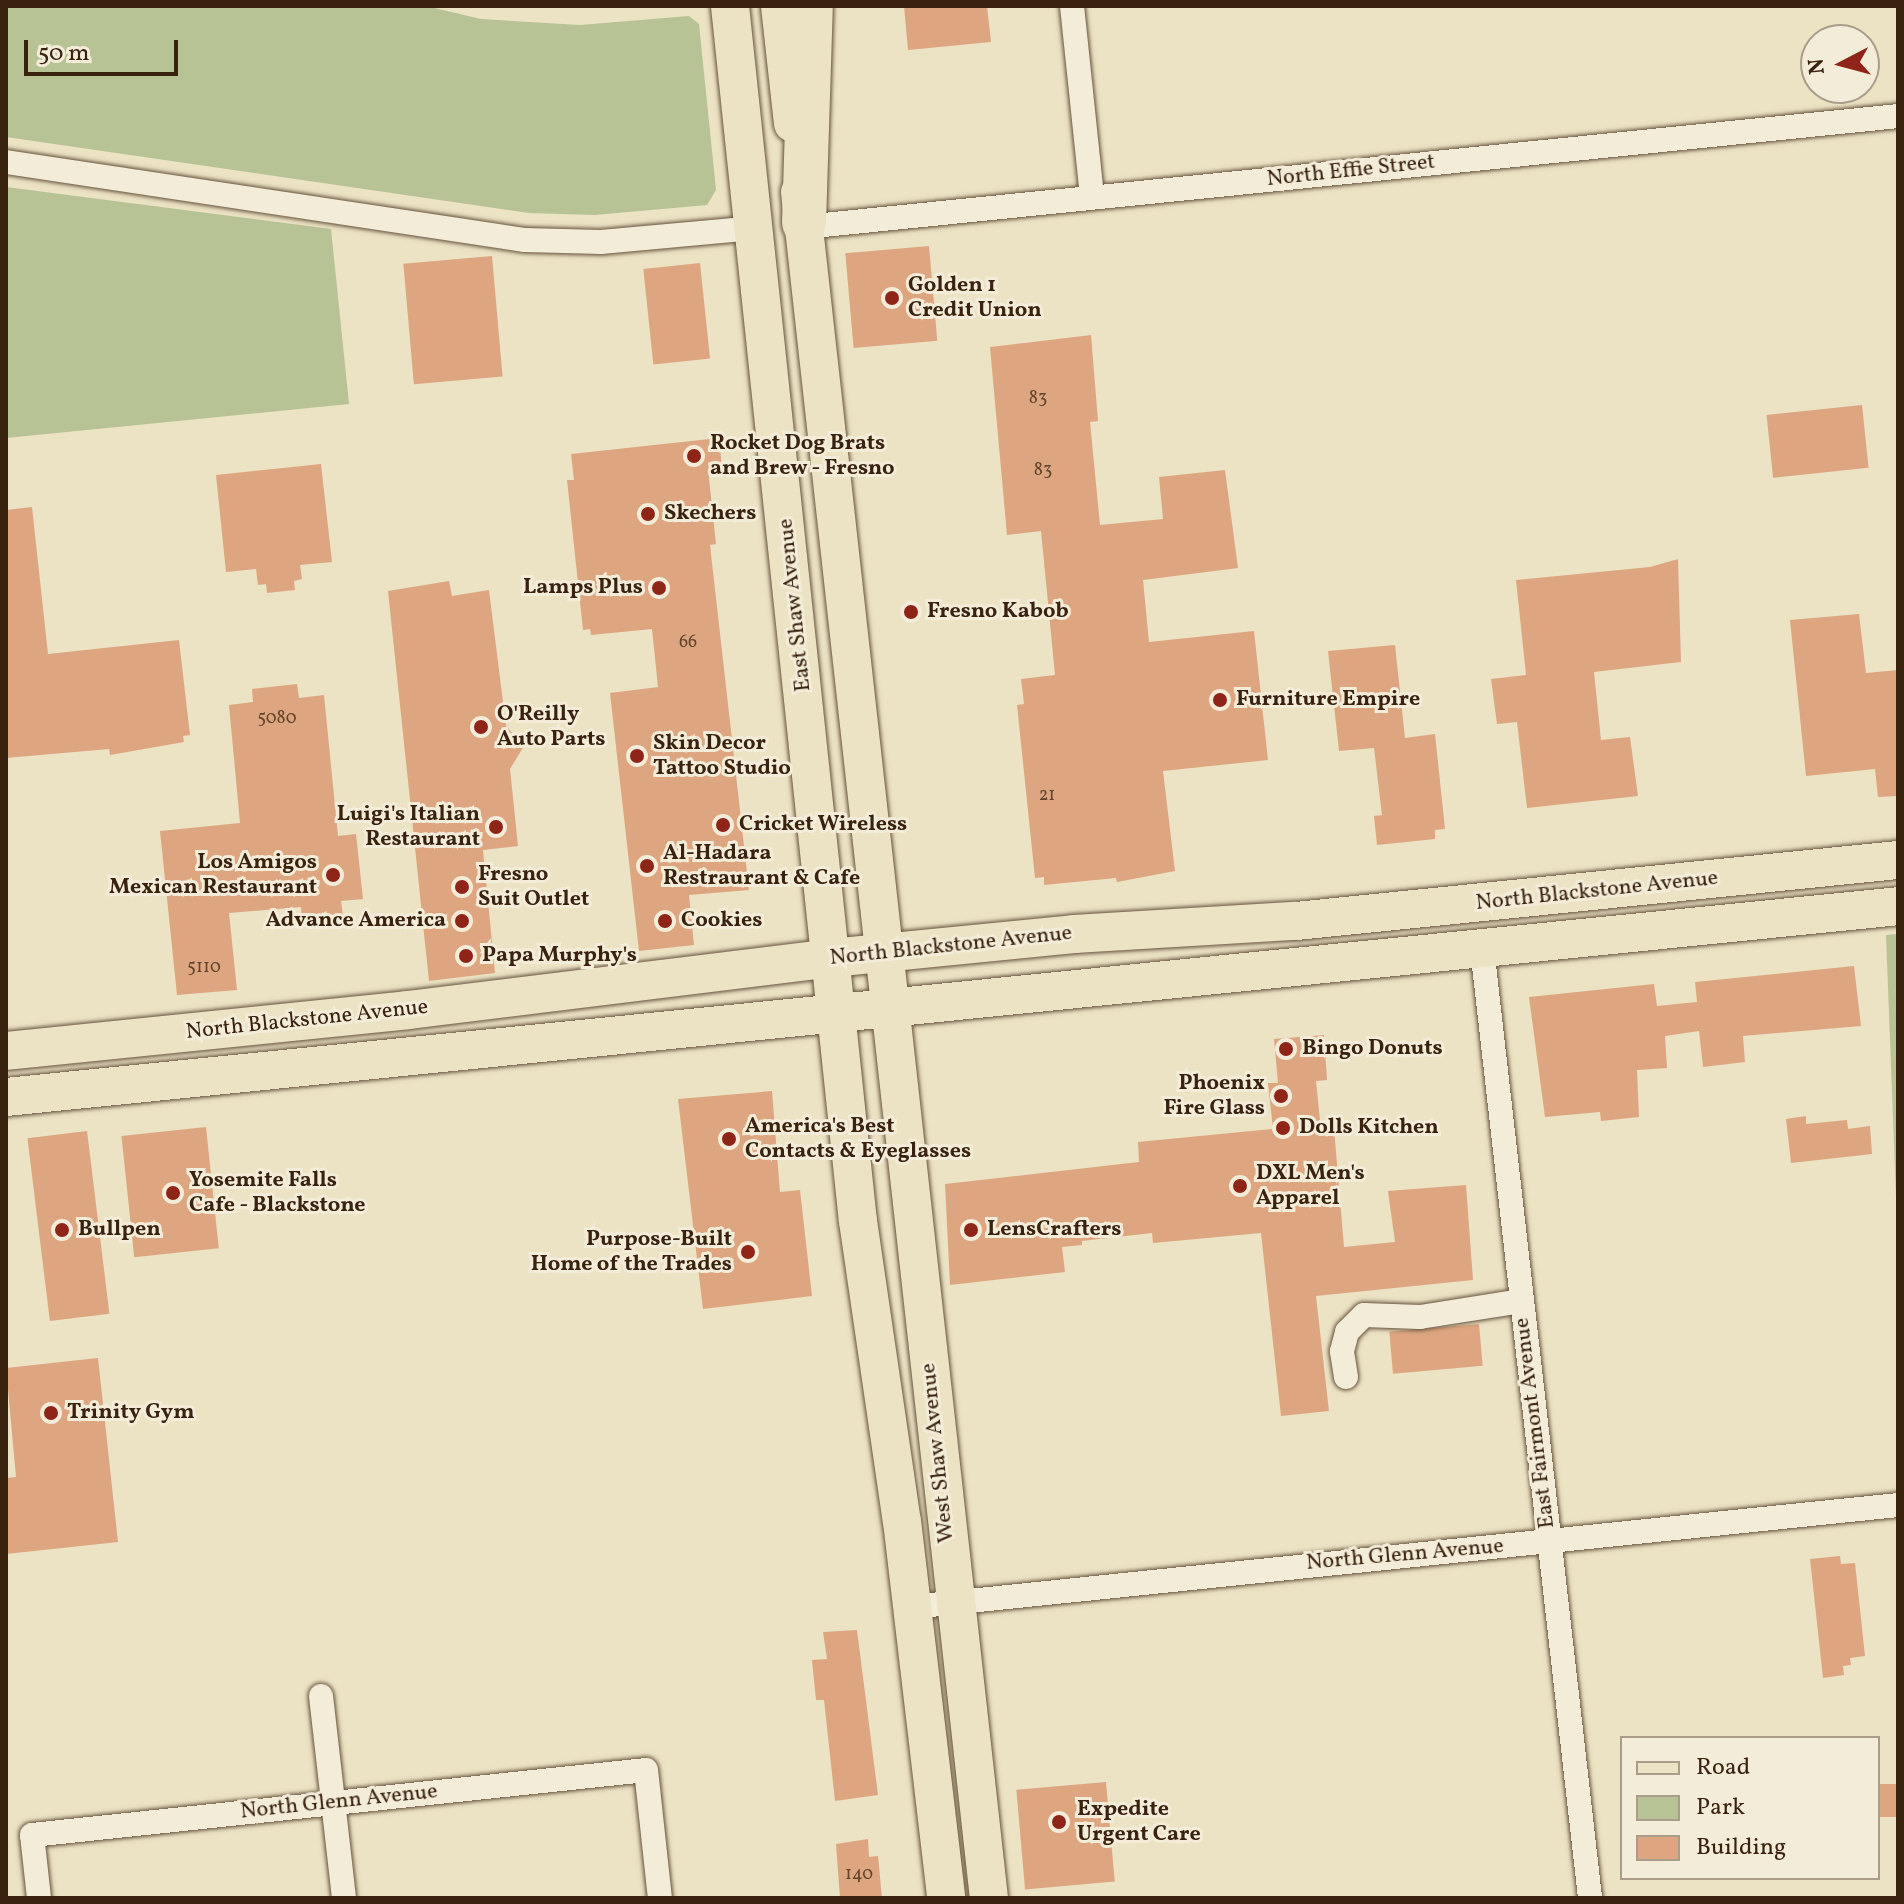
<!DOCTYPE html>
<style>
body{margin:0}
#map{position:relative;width:1904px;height:1904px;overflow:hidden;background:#ece2c4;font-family:Vollkorn,serif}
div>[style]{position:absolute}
.green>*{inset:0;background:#b7c395}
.building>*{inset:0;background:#dda681;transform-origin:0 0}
.roads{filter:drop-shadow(0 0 2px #66533c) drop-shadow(0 0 2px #66533c)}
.minor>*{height:24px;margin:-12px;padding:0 12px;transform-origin:12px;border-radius:12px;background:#f3ecd9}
.primary>*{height:38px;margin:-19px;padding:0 19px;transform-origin:19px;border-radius:19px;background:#ece2c4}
.motorway>*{height:44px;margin:-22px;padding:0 22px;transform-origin:22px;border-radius:22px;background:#ece2c4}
.dots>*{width:22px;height:22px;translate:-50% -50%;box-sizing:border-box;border:4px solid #f3ecd9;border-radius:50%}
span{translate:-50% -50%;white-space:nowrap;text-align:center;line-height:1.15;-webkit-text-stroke:6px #f3ecd9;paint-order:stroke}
.number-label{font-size:18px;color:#62442c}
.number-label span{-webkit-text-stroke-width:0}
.street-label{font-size:22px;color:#39230f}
.poi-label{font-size:22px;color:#39230f;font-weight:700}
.left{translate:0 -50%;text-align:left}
.right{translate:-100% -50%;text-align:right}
.frame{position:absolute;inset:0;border:8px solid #39230f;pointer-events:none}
.legend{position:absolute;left:1620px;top:1736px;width:260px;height:144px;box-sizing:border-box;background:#f3ecd9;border:2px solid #a99c88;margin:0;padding:10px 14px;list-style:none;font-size:24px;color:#39230f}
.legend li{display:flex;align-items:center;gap:16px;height:40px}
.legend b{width:40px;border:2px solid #a99c88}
.north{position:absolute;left:1800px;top:24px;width:80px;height:80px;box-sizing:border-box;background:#f3ecd9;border:2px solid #a99c88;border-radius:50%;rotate:264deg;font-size:22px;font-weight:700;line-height:32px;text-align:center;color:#39230f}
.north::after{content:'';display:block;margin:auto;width:28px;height:36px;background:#8f2418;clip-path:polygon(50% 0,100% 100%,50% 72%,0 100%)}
.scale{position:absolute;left:24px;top:40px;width:154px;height:36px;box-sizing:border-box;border:4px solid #39230f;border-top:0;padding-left:10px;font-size:24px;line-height:28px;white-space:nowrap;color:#39230f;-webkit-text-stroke:6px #f3ecd9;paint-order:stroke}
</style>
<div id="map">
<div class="green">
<div style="clip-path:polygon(6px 6px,426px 6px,481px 19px,580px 25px,689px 16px,699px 24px,716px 190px,707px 205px,595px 215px,529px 213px,6px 137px)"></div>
<div style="clip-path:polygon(6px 187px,331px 229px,349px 404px,6px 438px)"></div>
<div style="clip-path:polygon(1898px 934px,1898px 1196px,1896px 1196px,1886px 935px)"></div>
</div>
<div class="building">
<div style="clip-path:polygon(904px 6px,987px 6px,991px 42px,908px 50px)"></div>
<div style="left:929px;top:246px;width:95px;height:84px;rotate:85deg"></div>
<div style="left:492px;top:256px;width:121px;height:89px;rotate:85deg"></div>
<div style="left:700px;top:263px;width:96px;height:57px;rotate:84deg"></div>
<div style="clip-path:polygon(1091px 335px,1098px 421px,1090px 422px,1100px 525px,1163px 519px,1159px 477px,1225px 470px,1238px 568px,1143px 580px,1149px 642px,1254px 631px,1268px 760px,1163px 771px,1175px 871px,1117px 882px,1116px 878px,1044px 885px,1044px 877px,1035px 878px,1017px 705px,1024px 704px,1021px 679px,1055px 675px,1041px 531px,1007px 535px,990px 347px)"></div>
<div style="left:1862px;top:405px;width:63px;height:96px;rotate:84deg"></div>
<div style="clip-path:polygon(719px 438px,722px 468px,708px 469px,716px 544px,710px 545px,749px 890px,689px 895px,694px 945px,639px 951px,610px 693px,658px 687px,652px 629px,591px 635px,590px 629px,583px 630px,567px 480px,574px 480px,571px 454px)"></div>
<div style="clip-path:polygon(321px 464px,332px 562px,300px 565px,302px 579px,294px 581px,295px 590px,267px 593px,266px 584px,258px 585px,256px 569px,226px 572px,216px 475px)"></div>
<div style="clip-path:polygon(32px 507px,48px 654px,179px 640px,190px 735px,183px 736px,184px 742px,110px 755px,109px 749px,6px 758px,6px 510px)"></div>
<div style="clip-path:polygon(1678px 559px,1681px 662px,1594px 672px,1601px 740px,1630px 737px,1638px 796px,1527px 808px,1517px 722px,1497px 724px,1491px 679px,1526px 675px,1516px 580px,1650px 567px)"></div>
<div style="clip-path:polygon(449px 581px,452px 596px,489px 590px,506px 726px,524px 746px,510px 769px,518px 846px,483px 850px,495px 973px,429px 981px,388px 591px)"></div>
<div style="clip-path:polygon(1859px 614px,1866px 673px,1898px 670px,1898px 796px,1878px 797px,1875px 769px,1806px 776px,1790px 620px)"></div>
<div style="clip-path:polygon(1395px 645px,1405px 738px,1435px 734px,1445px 829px,1435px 830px,1435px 839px,1377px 845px,1374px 816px,1382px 815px,1374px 748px,1339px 751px,1328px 651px)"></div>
<div style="clip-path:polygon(297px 684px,299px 698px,324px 695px,338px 836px,356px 834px,363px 899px,341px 901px,343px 916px,302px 920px,301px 907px,229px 913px,237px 990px,177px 995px,160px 831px,240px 823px,229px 705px,253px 702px,252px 689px)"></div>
<div style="clip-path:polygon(1854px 966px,1861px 1026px,1743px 1036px,1745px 1062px,1703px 1067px,1699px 1031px,1665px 1036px,1667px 1068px,1637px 1070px,1639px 1117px,1601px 1121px,1600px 1112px,1545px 1117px,1529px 997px,1654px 984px,1657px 1006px,1697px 1002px,1695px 982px)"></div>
<div style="clip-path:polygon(1324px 1035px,1327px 1080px,1316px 1081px,1321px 1130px,1334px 1128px,1344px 1247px,1395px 1242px,1388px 1191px,1466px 1185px,1473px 1280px,1316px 1296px,1329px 1411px,1281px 1416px,1261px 1233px,1153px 1243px,1152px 1233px,1082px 1241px,1082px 1245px,1062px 1247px,1065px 1272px,950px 1285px,945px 1184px,1139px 1162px,1138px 1142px,1273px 1129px,1268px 1083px,1278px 1083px,1274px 1039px)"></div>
<div style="clip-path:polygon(772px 1091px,780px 1192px,800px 1190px,812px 1296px,703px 1309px,678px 1099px)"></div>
<div style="clip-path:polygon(1806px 1116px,1806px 1124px,1847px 1120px,1848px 1129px,1870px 1126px,1872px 1154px,1791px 1163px,1786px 1119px)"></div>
<div style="left:206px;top:1127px;width:122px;height:85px;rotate:84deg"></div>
<div style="left:87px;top:1131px;width:184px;height:60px;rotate:83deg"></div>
<div style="left:1479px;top:1324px;width:42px;height:90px;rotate:85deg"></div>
<div style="clip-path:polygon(98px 1358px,118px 1542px,6px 1554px,6px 1478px,16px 1477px,6px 1368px)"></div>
<div style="clip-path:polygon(1840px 1556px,1841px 1564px,1855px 1563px,1865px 1656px,1850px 1658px,1851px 1665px,1843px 1666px,1844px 1675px,1823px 1678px,1810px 1559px)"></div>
<div style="clip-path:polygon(857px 1630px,878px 1795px,835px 1801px,824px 1700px,816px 1700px,812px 1660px,827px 1659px,823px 1632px)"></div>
<div style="left:1106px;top:1782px;width:100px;height:90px;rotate:85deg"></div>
<div style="left:1898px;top:1784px;width:33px;height:20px;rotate:90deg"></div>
<div style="clip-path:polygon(868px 1839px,869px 1857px,878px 1856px,882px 1898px,840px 1898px,836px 1844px)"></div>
</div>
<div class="roads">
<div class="minor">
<div style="left:1072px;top:6px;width:192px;rotate:84deg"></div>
<div style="left:6px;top:162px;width:525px;rotate:8.55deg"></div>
<div style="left:525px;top:240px;width:76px;rotate:1.5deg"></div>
<div style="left:601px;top:242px;width:156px;rotate:-5.2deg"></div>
<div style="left:804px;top:227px;width:1100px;rotate:-5.79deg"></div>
<div style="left:1482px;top:948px;width:956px;rotate:83.51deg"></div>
<div style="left:1346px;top:1377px;width:26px;rotate:-99deg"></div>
<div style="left:1342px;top:1351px;width:20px;rotate:-75deg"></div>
<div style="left:1347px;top:1332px;width:24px;rotate:-45deg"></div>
<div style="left:1364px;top:1315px;width:56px;rotate:2deg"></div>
<div style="left:1420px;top:1317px;width:102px;rotate:-9deg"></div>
<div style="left:911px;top:1607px;width:992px;rotate:-5.9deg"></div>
<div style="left:321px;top:1696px;width:203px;rotate:83.5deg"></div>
<div style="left:39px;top:1898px;width:63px;rotate:-96.3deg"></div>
<div style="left:32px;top:1835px;width:617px;rotate:-6.04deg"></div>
<div style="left:646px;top:1770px;width:129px;rotate:83.8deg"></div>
</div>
<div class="primary">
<div style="left:730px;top:6px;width:1222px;rotate:83.99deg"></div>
<div style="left:858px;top:1221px;width:303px;rotate:81.7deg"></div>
<div style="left:902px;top:1521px;width:380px;rotate:83.3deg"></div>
<div style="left:780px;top:6px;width:118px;rotate:83.7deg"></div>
<div style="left:800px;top:192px;width:1716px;rotate:83.68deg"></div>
<div style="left:6px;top:1051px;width:404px;rotate:-5.8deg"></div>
<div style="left:408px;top:1010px;width:426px;rotate:-7deg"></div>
<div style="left:831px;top:958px;width:244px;rotate:-5.6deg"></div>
<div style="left:1074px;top:934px;width:222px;rotate:-3.4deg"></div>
<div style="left:1296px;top:921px;width:605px;rotate:-5.79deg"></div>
<div style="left:6px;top:1097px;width:1902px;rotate:-5.76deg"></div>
</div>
<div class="motorway">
<div style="left:804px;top:223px;width:217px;rotate:-88.2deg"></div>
</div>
</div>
<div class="dots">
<div style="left:892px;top:298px;background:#8f2418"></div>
<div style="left:694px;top:456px;background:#8f2418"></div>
<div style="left:648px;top:514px;background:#8f2418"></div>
<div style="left:659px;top:588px;background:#8f2418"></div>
<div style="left:911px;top:612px;background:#8f2418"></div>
<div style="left:1220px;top:700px;background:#8f2418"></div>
<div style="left:481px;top:727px;background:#8f2418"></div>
<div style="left:637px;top:756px;background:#8f2418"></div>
<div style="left:723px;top:825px;background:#8f2418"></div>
<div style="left:496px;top:827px;background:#8f2418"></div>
<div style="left:647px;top:866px;background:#8f2418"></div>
<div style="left:333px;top:875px;background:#8f2418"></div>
<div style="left:462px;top:887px;background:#8f2418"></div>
<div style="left:462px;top:921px;background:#8f2418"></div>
<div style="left:665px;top:921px;background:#8f2418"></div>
<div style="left:466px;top:956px;background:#8f2418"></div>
<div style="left:1286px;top:1049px;background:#8f2418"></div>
<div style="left:1281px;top:1096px;background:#8f2418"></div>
<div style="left:1283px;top:1128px;background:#8f2418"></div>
<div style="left:729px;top:1139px;background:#8f2418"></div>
<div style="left:1240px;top:1186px;background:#8f2418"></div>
<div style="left:173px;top:1193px;background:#8f2418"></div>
<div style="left:62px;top:1230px;background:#8f2418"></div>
<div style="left:971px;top:1230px;background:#8f2418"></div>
<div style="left:748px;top:1252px;background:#8f2418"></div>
<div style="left:51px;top:1413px;background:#8f2418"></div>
<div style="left:1059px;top:1822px;background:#8f2418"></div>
</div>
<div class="number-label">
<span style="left:1038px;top:399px">83</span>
<span style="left:1043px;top:471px">83</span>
<span style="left:688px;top:643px">66</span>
<span style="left:277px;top:719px">5080</span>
<span style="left:1047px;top:796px">21</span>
<span style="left:204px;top:968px">5110</span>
<span style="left:859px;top:1875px">140</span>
</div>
<div class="street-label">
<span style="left:1351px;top:171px;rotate:-6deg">North Effie Street</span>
<span style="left:795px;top:605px;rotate:-96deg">East Shaw Avenue</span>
<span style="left:1597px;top:891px;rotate:-6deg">North Blackstone Avenue</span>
<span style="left:951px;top:946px;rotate:-6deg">North Blackstone Avenue</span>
<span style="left:307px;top:1020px;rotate:-6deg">North Blackstone Avenue</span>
<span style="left:1535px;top:1423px;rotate:-97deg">East Fairmont Avenue</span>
<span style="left:938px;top:1453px;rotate:-96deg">West Shaw Avenue</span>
<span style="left:1405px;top:1555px;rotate:-5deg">North Glenn Avenue</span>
<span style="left:339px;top:1802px;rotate:-6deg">North Glenn Avenue</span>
</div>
<div class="poi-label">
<span class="left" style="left:908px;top:298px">Golden 1<br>Credit Union</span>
<span class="left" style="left:710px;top:456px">Rocket Dog Brats<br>and Brew - Fresno</span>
<span class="left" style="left:664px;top:514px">Skechers</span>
<span class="right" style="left:643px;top:588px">Lamps Plus</span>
<span class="left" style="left:927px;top:612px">Fresno Kabob</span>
<span class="left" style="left:1236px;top:700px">Furniture Empire</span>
<span class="left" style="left:497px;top:727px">O'Reilly<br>Auto Parts</span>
<span class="left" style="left:653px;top:756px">Skin Decor<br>Tattoo Studio</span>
<span class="right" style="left:480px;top:827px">Luigi's Italian<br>Restaurant</span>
<span class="left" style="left:739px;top:825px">Cricket Wireless</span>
<span class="left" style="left:663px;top:866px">Al-Hadara<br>Restraurant &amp; Cafe</span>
<span class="right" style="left:317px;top:875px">Los Amigos<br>Mexican Restaurant</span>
<span class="left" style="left:478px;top:887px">Fresno<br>Suit Outlet</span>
<span class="right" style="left:446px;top:921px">Advance America</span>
<span class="left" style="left:681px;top:921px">Cookies</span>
<span class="left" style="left:482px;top:956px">Papa Murphy's</span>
<span class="left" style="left:1302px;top:1049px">Bingo Donuts</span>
<span class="right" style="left:1265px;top:1096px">Phoenix<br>Fire Glass</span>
<span class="left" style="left:745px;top:1139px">America's Best<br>Contacts &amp; Eyeglasses</span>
<span class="left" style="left:1299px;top:1128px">Dolls Kitchen</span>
<span class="left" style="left:1256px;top:1186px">DXL Men's<br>Apparel</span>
<span class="left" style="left:189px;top:1193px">Yosemite Falls<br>Cafe - Blackstone</span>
<span class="left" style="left:78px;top:1230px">Bullpen</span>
<span class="left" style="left:987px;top:1230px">LensCrafters</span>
<span class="right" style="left:732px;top:1252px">Purpose-Built<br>Home of the Trades</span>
<span class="left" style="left:67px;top:1413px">Trinity Gym</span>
<span class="left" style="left:1077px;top:1822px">Expedite<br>Urgent Care</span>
</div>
<div class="frame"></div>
<ul class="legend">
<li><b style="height:10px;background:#ece2c4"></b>Road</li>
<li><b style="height:22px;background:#b7c395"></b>Park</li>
<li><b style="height:22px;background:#dda681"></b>Building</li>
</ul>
<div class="north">N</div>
<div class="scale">50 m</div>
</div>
